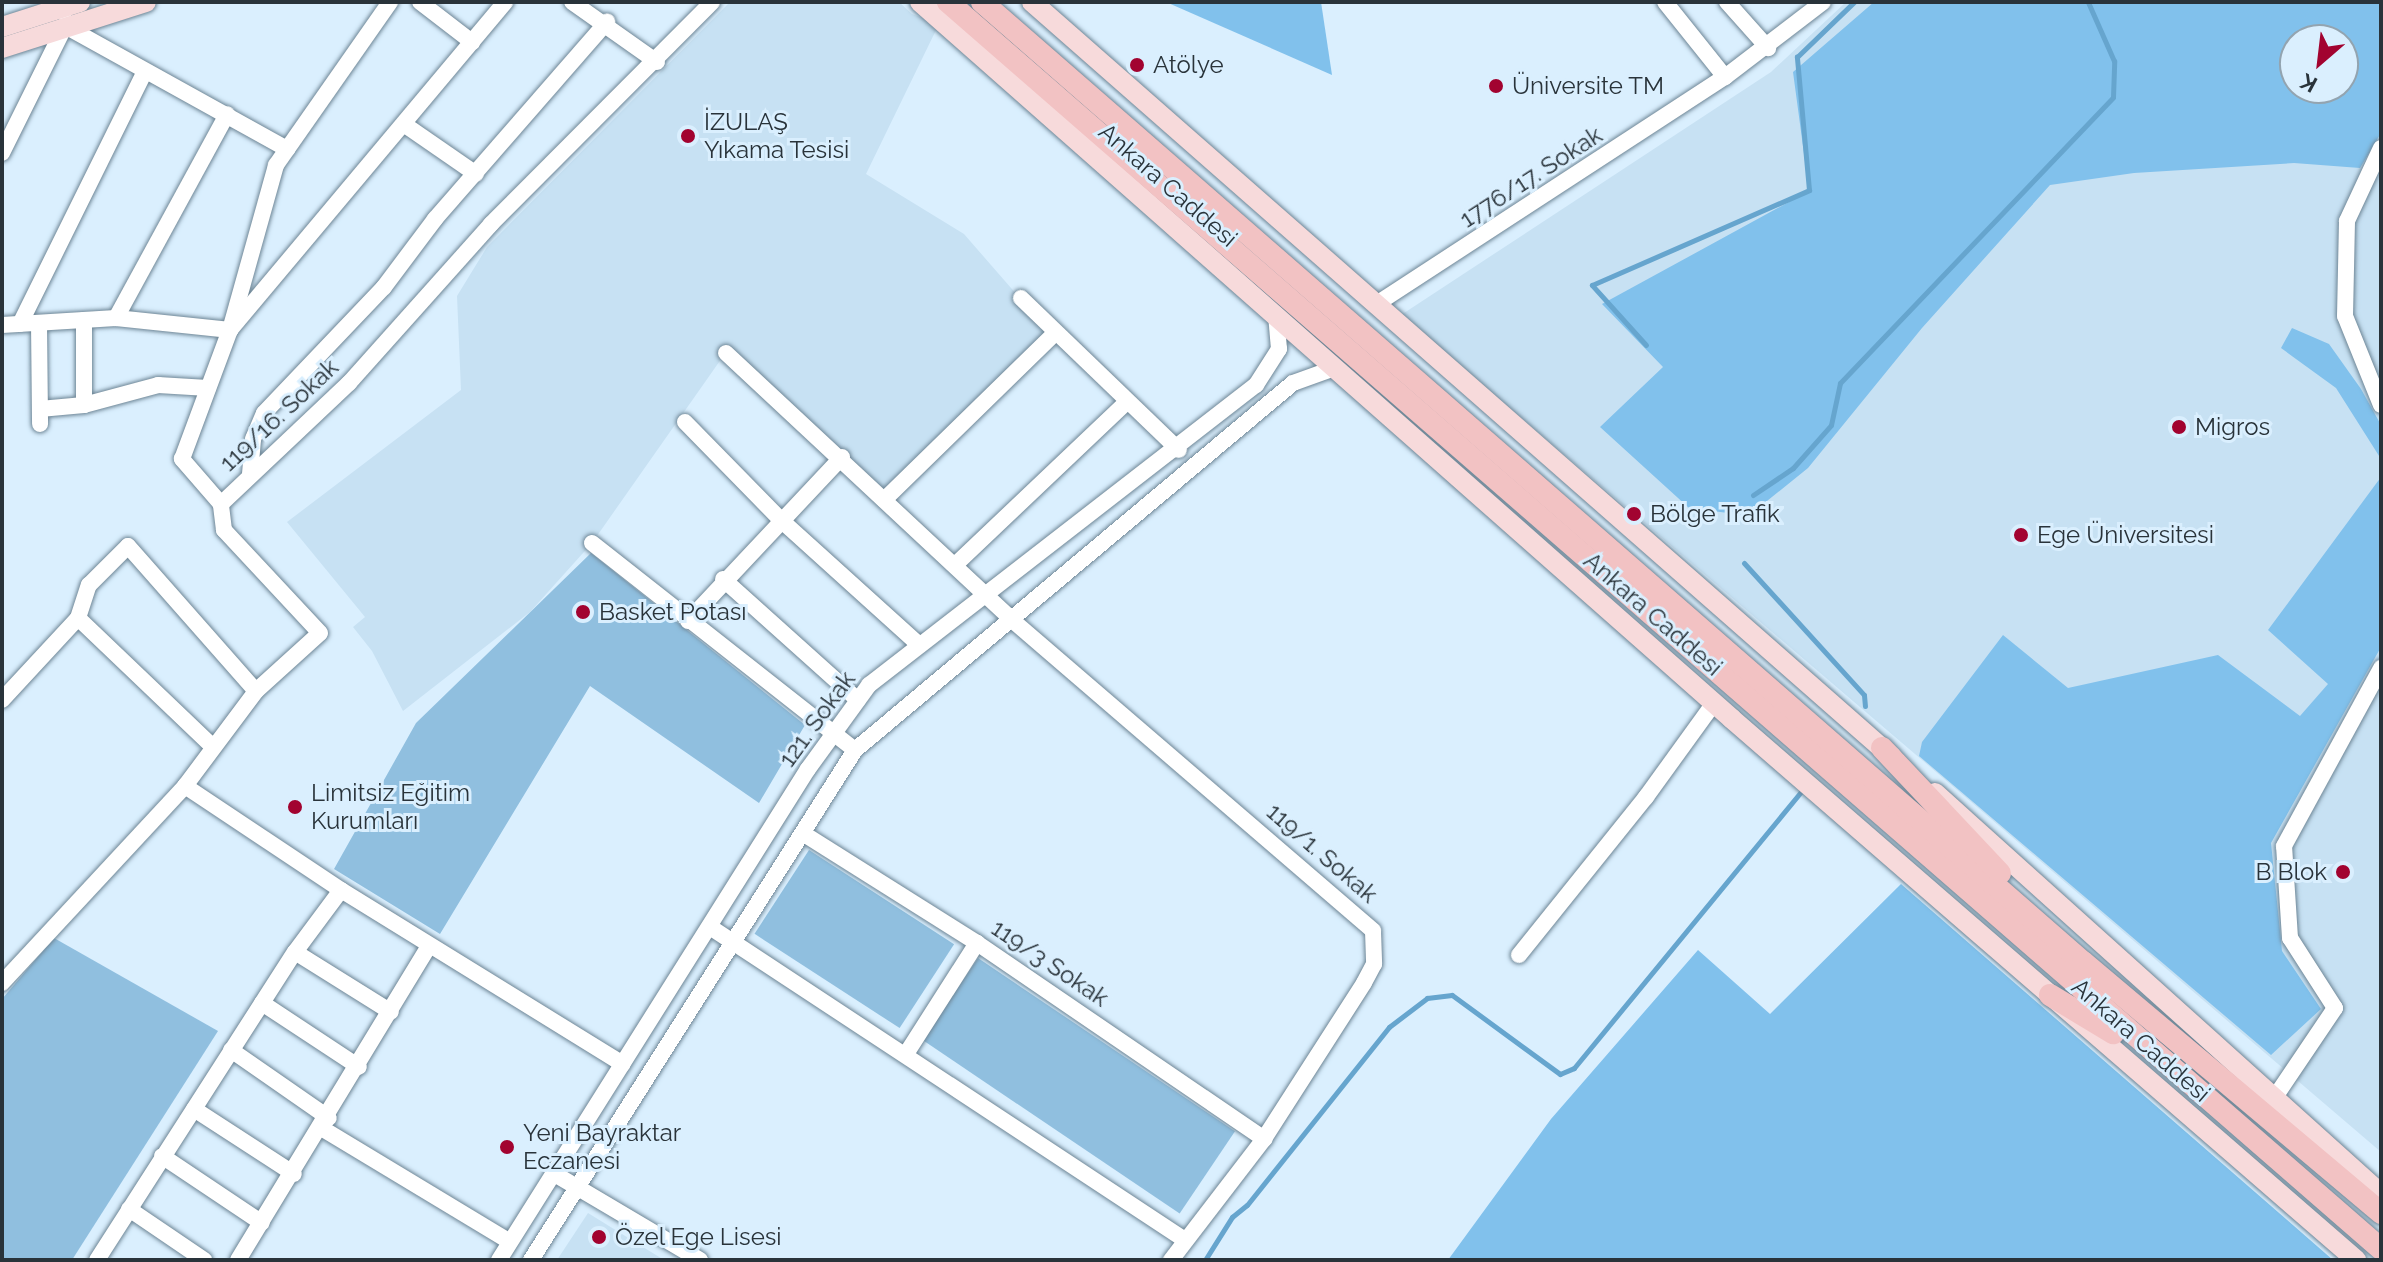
<!DOCTYPE html>
<meta charset="utf-8">
<style>
body{margin:0}
#map{position:relative;width:2383px;height:1262px;overflow:hidden;background:#daeffe;font-family:Raleway,sans-serif}
div>[style]{position:absolute}
.built>*{inset:0;background:#c7e1f3}
.green>*{inset:0;background:#90bfdf;transform-origin:0 0}
.forest>*{inset:0;background:#81c1ec}
.stream>*{height:5px;margin:-2.5px;padding:0 2.5px;transform-origin:2.5px;border-radius:2.5px;background:#66a5ce}
.roads{filter:drop-shadow(0 0 2px #6d8595) drop-shadow(0 0 2px #6d8595)}
.minor>*{height:16px;margin:-8px;padding:0 8px;transform-origin:8px;border-radius:8px;background:#fff}
.major>*{height:20px;margin:-10px;padding:0 10px;transform-origin:10px;border-radius:10px;background:#f7dadb}
.highway>*{height:22px;margin:-11px;padding:0 11px;transform-origin:11px;border-radius:11px;background:#f2c2c3}
.dots>*{width:22px;height:22px;translate:-50% -50%;box-sizing:border-box;border:4px solid #daeffe;border-radius:50%}
span{translate:-50% -50%;white-space:nowrap;text-align:center;line-height:1.15;-webkit-text-stroke:6px #daeffe;paint-order:stroke}
.poi-label{font-size:24px;color:#29333a}
.left{translate:0 -50%;text-align:left}
.right{translate:-100% -50%;text-align:right}
.street-label{font-size:24px;color:#29333a}
.frame{position:absolute;inset:0;border:4px solid #29333a;pointer-events:none}
.north{position:absolute;left:2279px;top:24px;width:80px;height:80px;box-sizing:border-box;background:#daeffe;border:2px solid #93a4b0;border-radius:50%;rotate:208deg;font-size:22px;font-weight:700;line-height:32px;text-align:center;color:#29333a}
.north::after{content:'';display:block;margin:auto;width:28px;height:36px;background:#a20330;clip-path:polygon(50% 0,100% 100%,50% 72%,0 100%)}
</style>
<div id="map">
<div class="built">
<div style="clip-path:polygon(730px 2px,899px 2px,912px 14px,939px 24px,866px 174px,964px 234px,1051px 334px,884px 500px,724px 355px,592px 543px,530px 612px,403px 711px,372px 651px,353px 627px,365px 617px,287px 522px,461px 390px,457px 296px,487px 247px)"></div>
<div style="clip-path:polygon(evenodd,1846px 2px,2381px 2px,2381px 1152px,1401px 315px,1771px 72px,1846px 2px,2295px 40px,2343px 40px,2343px 88px,2295px 88px,2295px 40px)"></div>
<div style="clip-path:polygon(588px 1213px,664px 1260px,557px 1260px)"></div>
</div>
<div class="green">
<div style="clip-path:polygon(591px 553px,805px 725px,759px 803px,590px 686px,440px 934px,334px 869px,416px 723px)"></div>
<div style="left:809px;top:850px;width:173px;height:100px;rotate:33deg"></div>
<div style="clip-path:polygon(54px 938px,218px 1031px,72px 1260px,2px 1260px,2px 999px)"></div>
<div style="left:978px;top:958px;width:310px;height:99px;rotate:34deg"></div>
</div>
<div class="forest">
<div style="clip-path:polygon(1166px 2px,1321px 2px,1332px 75px)"></div>
<div style="clip-path:polygon(evenodd,1874px 2px,2381px 2px,2381px 133px,2360px 168px,2294px 163px,2134px 173px,2050px 185px,1922px 328px,1808px 468px,1762px 505px,1728px 513px,1689px 508px,1600px 427px,1663px 367px,1602px 304px,1809px 191px,1793px 72px,1874px 2px,2295px 40px,2343px 40px,2343px 88px,2295px 88px,2295px 40px)"></div>
<div style="clip-path:polygon(2292px 328px,2329px 344px,2361px 389px,2381px 425px,2381px 459px,2336px 388px,2281px 348px)"></div>
<div style="clip-path:polygon(2381px 477px,2381px 647px,2271px 843px,2282px 951px,2321px 1009px,2271px 1055px,1919px 756px,1922px 742px,2003px 635px,2068px 688px,2218px 655px,2300px 716px,2328px 684px,2268px 630px)"></div>
<div style="clip-path:polygon(1901px 884px,2333px 1260px,1448px 1260px,1551px 1119px,1698px 950px,1770px 1014px)"></div>
</div>
<div class="stream">
<div style="left:1646px;top:345px;width:81px;rotate:-132deg"></div>
<div style="left:1592px;top:285px;width:237px;rotate:-23.6deg"></div>
<div style="left:1809px;top:190px;width:134px;rotate:-95.2deg"></div>
<div style="left:1797px;top:57px;width:79px;rotate:-44deg"></div>
<div style="left:1753px;top:495px;width:48px;rotate:-34deg"></div>
<div style="left:1793px;top:468px;width:57px;rotate:-48.5deg"></div>
<div style="left:1831px;top:425px;width:43px;rotate:-77.9deg"></div>
<div style="left:1840px;top:383px;width:395px;rotate:-46.3deg"></div>
<div style="left:2113px;top:97px;width:36px;rotate:-88deg"></div>
<div style="left:2114px;top:61px;width:64px;rotate:-113.8deg"></div>
<div style="left:1744px;top:563px;width:178px;rotate:47.7deg"></div>
<div style="left:1864px;top:695px;width:11px;rotate:85deg"></div>
<div style="left:1205px;top:1260px;width:51px;rotate:-57.9deg"></div>
<div style="left:1232px;top:1217px;width:19px;rotate:-39deg"></div>
<div style="left:1247px;top:1205px;width:228px;rotate:-51.4deg"></div>
<div style="left:1389px;top:1027px;width:48px;rotate:-37.3deg"></div>
<div style="left:1427px;top:998px;width:25px;rotate:-7deg"></div>
<div style="left:1452px;top:995px;width:134px;rotate:36.2deg"></div>
<div style="left:1560px;top:1074px;width:15px;rotate:-23deg"></div>
<div style="left:1574px;top:1068px;width:364px;rotate:-50.6deg"></div>
</div>
<div class="roads">
<div class="minor">
<div style="left:420px;top:2px;width:66px;rotate:37.6deg"></div>
<div style="left:572px;top:2px;width:104px;rotate:35.2deg"></div>
<div style="left:1665px;top:2px;width:96px;rotate:51.3deg"></div>
<div style="left:1727px;top:2px;width:62px;rotate:48.3deg"></div>
<div style="left:67px;top:27px;width:252px;rotate:29deg"></div>
<div style="left:405px;top:125px;width:86px;rotate:34.6deg"></div>
<div style="left:2381px;top:148px;width:81px;rotate:115deg"></div>
<div style="left:2347px;top:221px;width:95px;rotate:91.2deg"></div>
<div style="left:2345px;top:316px;width:96px;rotate:68deg"></div>
<div style="left:2px;top:153px;width:146px;rotate:-63.6deg"></div>
<div style="left:1021px;top:298px;width:219px;rotate:43.9deg"></div>
<div style="left:1378px;top:303px;width:414px;rotate:-33.1deg"></div>
<div style="left:1725px;top:77px;width:123px;rotate:-37.4deg"></div>
<div style="left:116px;top:318px;width:232px;rotate:-61.4deg"></div>
<div style="left:84px;top:320px;width:85px;rotate:90deg"></div>
<div style="left:39px;top:323px;width:101px;rotate:89.4deg"></div>
<div style="left:20px;top:324px;width:282px;rotate:-63.7deg"></div>
<div style="left:2px;top:325px;width:114px;rotate:-3.5deg"></div>
<div style="left:116px;top:318px;width:115px;rotate:6deg"></div>
<div style="left:230px;top:330px;width:428px;rotate:-50deg"></div>
<div style="left:726px;top:353px;width:391px;rotate:43deg"></div>
<div style="left:1012px;top:620px;width:476px;rotate:40.7deg"></div>
<div style="left:1373px;top:931px;width:33px;rotate:88deg"></div>
<div style="left:1374px;top:964px;width:21px;rotate:118deg"></div>
<div style="left:1364px;top:983px;width:185px;rotate:122.7deg"></div>
<div style="left:1264px;top:1139px;width:153px;rotate:127.5deg"></div>
<div style="left:40px;top:409px;width:44px;rotate:-5.2deg"></div>
<div style="left:84px;top:405px;width:77px;rotate:-15.1deg"></div>
<div style="left:158px;top:385px;width:50px;rotate:3.4deg"></div>
<div style="left:685px;top:422px;width:139px;rotate:45.6deg"></div>
<div style="left:782px;top:521px;width:185px;rotate:42.1deg"></div>
<div style="left:250px;top:474px;width:35px;rotate:-85deg"></div>
<div style="left:253px;top:439px;width:28px;rotate:-67deg"></div>
<div style="left:264px;top:413px;width:174px;rotate:-46.4deg"></div>
<div style="left:384px;top:287px;width:85px;rotate:-53.1deg"></div>
<div style="left:435px;top:219px;width:262px;rotate:-48.9deg"></div>
<div style="left:884px;top:500px;width:238px;rotate:-44.3deg"></div>
<div style="left:221px;top:504px;width:60px;rotate:-130.9deg"></div>
<div style="left:182px;top:459px;width:138px;rotate:-69.6deg"></div>
<div style="left:230px;top:330px;width:171px;rotate:-74.4deg"></div>
<div style="left:276px;top:165px;width:199px;rotate:-55deg"></div>
<div style="left:592px;top:543px;width:335px;rotate:38.2deg"></div>
<div style="left:955px;top:565px;width:236px;rotate:-43.5deg"></div>
<div style="left:723px;top:579px;width:181px;rotate:41.9deg"></div>
<div style="left:78px;top:618px;width:185px;rotate:43.7deg"></div>
<div style="left:688px;top:621px;width:225px;rotate:-46.8deg"></div>
<div style="left:2px;top:700px;width:112px;rotate:-47.2deg"></div>
<div style="left:78px;top:618px;width:35px;rotate:-72deg"></div>
<div style="left:89px;top:585px;width:55px;rotate:-45deg"></div>
<div style="left:128px;top:546px;width:193px;rotate:48.6deg"></div>
<div style="left:185px;top:786px;width:187px;rotate:33.7deg"></div>
<div style="left:341px;top:890px;width:331px;rotate:31.7deg"></div>
<div style="left:804px;top:834px;width:204px;rotate:32.2deg"></div>
<div style="left:977px;top:943px;width:348px;rotate:34.3deg"></div>
<div style="left:710px;top:927px;width:569px;rotate:33.38deg"></div>
<div style="left:295px;top:952px;width:113px;rotate:32deg"></div>
<div style="left:1519px;top:955px;width:203px;rotate:-51.2deg"></div>
<div style="left:1646px;top:797px;width:116px;rotate:-54.1deg"></div>
<div style="left:2px;top:983px;width:269px;rotate:-47.1deg"></div>
<div style="left:185px;top:786px;width:119px;rotate:-53.2deg"></div>
<div style="left:256px;top:691px;width:86px;rotate:-42.2deg"></div>
<div style="left:320px;top:633px;width:141px;rotate:-133deg"></div>
<div style="left:224px;top:530px;width:26px;rotate:-97deg"></div>
<div style="left:221px;top:504px;width:176px;rotate:-43.4deg"></div>
<div style="left:349px;top:383px;width:213px;rotate:-48.2deg"></div>
<div style="left:491px;top:224px;width:313px;rotate:-45.1deg"></div>
<div style="left:262px;top:1003px;width:116px;rotate:33.4deg"></div>
<div style="left:231px;top:1050px;width:119px;rotate:34.8deg"></div>
<div style="left:906px;top:1054px;width:132px;rotate:-57.4deg"></div>
<div style="left:2273px;top:1100px;width:111px;rotate:-56deg"></div>
<div style="left:2335px;top:1008px;width:83px;rotate:-122.7deg"></div>
<div style="left:2290px;top:938px;width:92px;rotate:-93.7deg"></div>
<div style="left:2284px;top:846px;width:203px;rotate:-61.4deg"></div>
<div style="left:194px;top:1109px;width:119px;rotate:33deg"></div>
<div style="left:323px;top:1129px;width:218px;rotate:31.1deg"></div>
<div style="left:162px;top:1156px;width:120px;rotate:33.8deg"></div>
<div style="left:553px;top:1173px;width:171px;rotate:30.6deg"></div>
<div style="left:129px;top:1209px;width:91px;rotate:34.2deg"></div>
<div style="left:97px;top:1260px;width:366px;rotate:-57.3deg"></div>
<div style="left:295px;top:952px;width:77px;rotate:-53.4deg"></div>
<div style="left:238px;top:1260px;width:368px;rotate:-58.7deg"></div>
<div style="left:499px;top:1260px;width:580px;rotate:-57.82deg"></div>
<div style="left:808px;top:769px;width:104px;rotate:-54deg"></div>
<div style="left:869px;top:685px;width:490px;rotate:-37.8deg"></div>
<div style="left:1256px;top:385px;width:43px;rotate:-57.4deg"></div>
<div style="left:1279px;top:349px;width:35px;rotate:-95deg"></div>
<div style="left:531px;top:1260px;width:604px;rotate:-57.57deg"></div>
<div style="left:855px;top:750px;width:571px;rotate:-39.96deg"></div>
<div style="left:1293px;top:383px;width:45px;rotate:-19.7deg"></div>
</div>
<div class="major">
<div style="left:920px;top:2px;width:1083px;rotate:41.44deg"></div>
<div style="left:1732px;top:719px;width:826px;rotate:40.92deg"></div>
<div style="left:1032px;top:2px;width:1144px;rotate:41.28deg"></div>
<div style="left:2px;top:27px;width:82px;rotate:-17.8deg"></div>
<div style="left:2px;top:48px;width:151px;rotate:-17.7deg"></div>
<div style="left:1935px;top:793px;width:600px;rotate:41.96deg"></div>
</div>
<div class="highway">
<div style="left:948px;top:2px;width:1900px;rotate:41.03deg"></div>
<div style="left:982px;top:2px;width:1461px;rotate:41.09deg"></div>
<div style="left:2083px;top:962px;width:390px;rotate:40.1deg"></div>
<div style="left:1882px;top:748px;width:172px;rotate:46.7deg"></div>
<div style="left:2050px;top:995px;width:74px;rotate:31.1deg"></div>
</div>
</div>
<div class="dots">
<div style="left:1137px;top:65px;background:#a20330"></div>
<div style="left:1496px;top:86px;background:#a20330"></div>
<div style="left:688px;top:136px;background:#a20330"></div>
<div style="left:2179px;top:427px;background:#a20330"></div>
<div style="left:1634px;top:514px;background:#a20330"></div>
<div style="left:2021px;top:535px;background:#a20330"></div>
<div style="left:583px;top:612px;background:#a20330"></div>
<div style="left:295px;top:807px;background:#a20330"></div>
<div style="left:2343px;top:872px;background:#a20330"></div>
<div style="left:507px;top:1147px;background:#a20330"></div>
<div style="left:599px;top:1237px;background:#a20330"></div>
</div>
<div class="poi-label">
<span class="left" style="left:1153px;top:65px">Atölye</span>
<span class="left" style="left:1512px;top:86px">Üniversite TM</span>
<span class="left" style="left:704px;top:136px">İZULAŞ<br>Yıkama Tesisi</span>
<span class="left" style="left:2195px;top:427px">Migros</span>
<span class="left" style="left:1650px;top:514px">Bölge Trafik</span>
<span class="left" style="left:2037px;top:535px">Ege Üniversitesi</span>
<span class="left" style="left:599px;top:612px">Basket Potası</span>
<span class="left" style="left:311px;top:807px">Limitsiz Eğitim<br>Kurumları</span>
<span class="right" style="left:2327px;top:872px">B Blok</span>
<span class="left" style="left:523px;top:1147px">Yeni Bayraktar<br>Eczanesi</span>
<span class="left" style="left:615px;top:1237px">Özel Ege Lisesi</span>
</div>
<div class="street-label">
<span style="left:1531px;top:177px;rotate:-33deg">1776/17. Sokak</span>
<span style="left:1168px;top:185px;rotate:41deg">Ankara Caddesi</span>
<span style="left:279px;top:415px;rotate:-43deg">119/16. Sokak</span>
<span style="left:1653px;top:614px;rotate:41deg">Ankara Caddesi</span>
<span style="left:817px;top:719px;rotate:-54deg">121. Sokak</span>
<span style="left:1322px;top:853px;rotate:41deg">119/1. Sokak</span>
<span style="left:1050px;top:963px;rotate:34deg">119/3 Sokak</span>
<span style="left:2141px;top:1040px;rotate:41deg">Ankara Caddesi</span>
</div>
<div class="frame"></div>
<div class="north">K</div>
</div>
